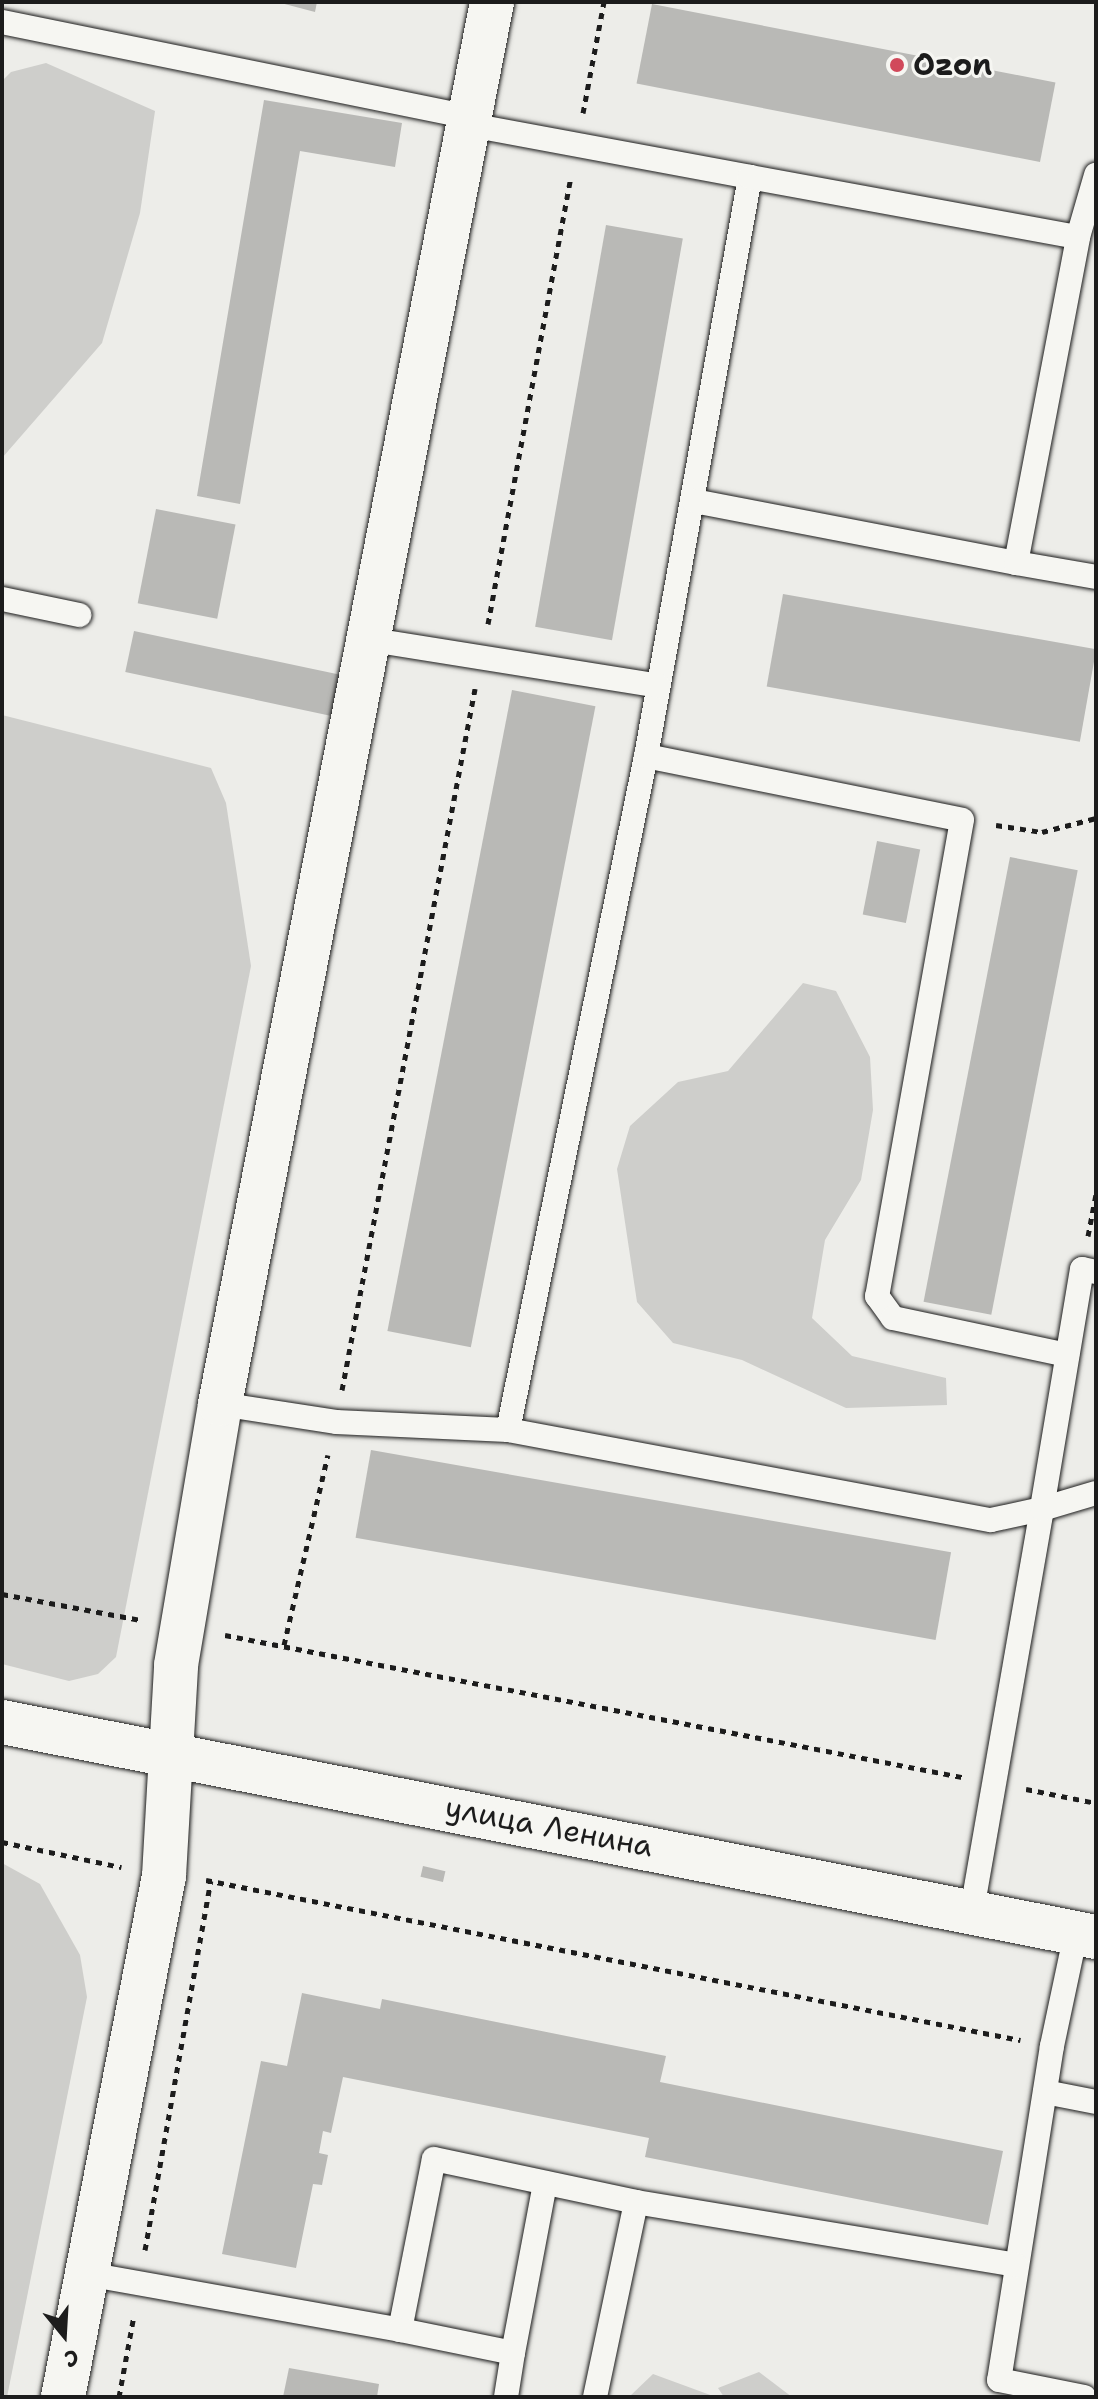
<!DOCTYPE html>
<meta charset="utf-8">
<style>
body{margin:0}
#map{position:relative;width:1098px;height:2399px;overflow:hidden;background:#edede9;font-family:"Shantell Sans",sans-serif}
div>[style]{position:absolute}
.green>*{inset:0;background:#cececb}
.building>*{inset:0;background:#b9b9b6;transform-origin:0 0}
.path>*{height:5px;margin-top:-2.5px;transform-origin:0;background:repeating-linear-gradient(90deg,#1c1c1c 0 6px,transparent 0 12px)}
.roads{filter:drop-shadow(0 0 2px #1c1c1c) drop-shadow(0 0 2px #1c1c1c)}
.lane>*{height:24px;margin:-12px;padding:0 12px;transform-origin:12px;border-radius:12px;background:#f6f6f2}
.street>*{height:44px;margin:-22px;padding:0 22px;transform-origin:22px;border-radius:22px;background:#f6f6f2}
.primary>*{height:44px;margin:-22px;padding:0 22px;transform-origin:22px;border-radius:22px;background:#f6f6f2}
.dots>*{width:22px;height:22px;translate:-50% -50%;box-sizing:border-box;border:4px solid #f6f6f2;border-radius:50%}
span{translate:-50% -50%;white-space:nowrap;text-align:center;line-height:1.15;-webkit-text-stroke:6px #f6f6f2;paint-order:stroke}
.poi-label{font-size:30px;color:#1c1c1c;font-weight:700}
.left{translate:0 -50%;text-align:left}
.street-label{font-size:30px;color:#1c1c1c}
.frame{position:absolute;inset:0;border:4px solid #1c1c1c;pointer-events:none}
.north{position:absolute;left:24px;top:2295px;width:80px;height:80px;-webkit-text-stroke:6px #f6f6f2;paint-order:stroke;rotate:162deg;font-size:22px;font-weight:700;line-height:32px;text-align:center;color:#1c1c1c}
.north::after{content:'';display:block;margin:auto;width:28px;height:36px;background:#1c1c1c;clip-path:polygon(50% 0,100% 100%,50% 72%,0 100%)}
</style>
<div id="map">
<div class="green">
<div style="clip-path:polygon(46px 63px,155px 111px,140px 213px,102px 343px,2px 458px,2px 81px,11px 72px)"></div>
<div style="clip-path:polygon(2px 715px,211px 768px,226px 803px,251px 966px,116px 1657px,98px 1674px,69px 1681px,2px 1664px)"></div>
<div style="clip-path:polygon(803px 983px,836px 991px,870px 1057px,873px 1110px,861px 1180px,825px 1240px,812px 1318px,852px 1356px,946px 1378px,947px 1405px,846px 1408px,742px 1360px,673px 1343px,637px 1302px,617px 1169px,630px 1126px,678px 1082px,728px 1071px)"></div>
<div style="clip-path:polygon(2px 1863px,40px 1884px,80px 1955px,87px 1997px,7px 2397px,2px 2397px)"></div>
<div style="clip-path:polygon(759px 2372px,792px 2397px,724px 2397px,718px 2388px)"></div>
<div style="clip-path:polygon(653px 2374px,713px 2396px,714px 2397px,629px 2397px)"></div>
</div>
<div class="building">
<div style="clip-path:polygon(277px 2px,317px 2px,315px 12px)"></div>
<div style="left:652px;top:4px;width:411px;height:81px;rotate:11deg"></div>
<div style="clip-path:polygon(264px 100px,402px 123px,395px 167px,300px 151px,240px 504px,197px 496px)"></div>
<div style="left:606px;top:225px;width:78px;height:408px;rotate:10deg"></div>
<div style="left:156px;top:509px;width:81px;height:96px;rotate:11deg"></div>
<div style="left:783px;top:594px;width:318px;height:94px;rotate:10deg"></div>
<div style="left:134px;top:631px;width:212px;height:42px;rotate:12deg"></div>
<div style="left:512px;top:690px;width:85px;height:653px;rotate:11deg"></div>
<div style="left:877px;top:841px;width:44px;height:75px;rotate:11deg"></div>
<div style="left:1010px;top:857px;width:69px;height:453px;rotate:11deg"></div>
<div style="left:371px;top:1450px;width:589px;height:89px;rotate:10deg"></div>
<div style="left:423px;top:1866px;width:23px;height:11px;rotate:13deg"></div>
<div style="clip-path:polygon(302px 1993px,380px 2009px,382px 1999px,666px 2056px,660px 2082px,1003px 2151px,988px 2225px,645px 2157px,649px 2138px,343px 2077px,331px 2133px,323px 2131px,319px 2153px,328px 2155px,322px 2185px,313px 2184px,296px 2268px,222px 2254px,261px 2061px,287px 2066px)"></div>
<div style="clip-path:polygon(289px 2368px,379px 2384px,377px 2397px,283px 2397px)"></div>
</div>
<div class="path">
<div style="left:583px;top:113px;width:113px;rotate:-79.3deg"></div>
<div style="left:488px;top:624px;width:454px;rotate:-79.5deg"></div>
<div style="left:996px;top:825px;width:47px;rotate:8.7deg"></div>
<div style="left:1042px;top:832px;width:56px;rotate:-14.5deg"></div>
<div style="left:1088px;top:1236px;width:43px;rotate:-79.2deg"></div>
<div style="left:342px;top:1390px;width:714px;rotate:-79.26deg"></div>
<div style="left:2px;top:1594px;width:141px;rotate:10.6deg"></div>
<div style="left:225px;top:1635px;width:751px;rotate:10.91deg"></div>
<div style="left:284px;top:1645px;width:195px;rotate:-77deg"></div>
<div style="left:1026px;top:1789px;width:71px;rotate:11.3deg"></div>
<div style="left:2px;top:1842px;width:122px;rotate:11.9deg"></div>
<div style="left:206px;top:1880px;width:830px;rotate:11.12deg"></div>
<div style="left:145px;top:2250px;width:375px;rotate:-79.9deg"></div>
<div style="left:119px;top:2397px;width:83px;rotate:-79.6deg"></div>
</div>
<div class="roads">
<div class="lane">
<div style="left:2px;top:22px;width:480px;rotate:11.5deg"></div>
<div style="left:470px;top:125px;width:285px;rotate:10.5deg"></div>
<div style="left:750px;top:177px;width:588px;rotate:100.18deg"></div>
<div style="left:646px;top:756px;width:688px;rotate:101.57deg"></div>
<div style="left:508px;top:1430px;width:491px;rotate:10.6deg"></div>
<div style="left:991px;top:1520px;width:52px;rotate:-12.2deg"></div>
<div style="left:1042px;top:1509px;width:409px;rotate:99.9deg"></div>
<div style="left:750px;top:177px;width:333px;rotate:10.4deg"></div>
<div style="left:694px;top:501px;width:328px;rotate:10.9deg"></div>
<div style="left:1016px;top:563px;width:332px;rotate:-79.2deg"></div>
<div style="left:1078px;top:237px;width:65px;rotate:-73.8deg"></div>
<div style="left:1016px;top:563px;width:81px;rotate:9.9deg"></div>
<div style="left:2px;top:599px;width:79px;rotate:11.7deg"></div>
<div style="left:366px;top:639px;width:296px;rotate:9.1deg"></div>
<div style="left:646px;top:756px;width:322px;rotate:11.4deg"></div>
<div style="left:962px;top:820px;width:484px;rotate:100.1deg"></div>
<div style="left:877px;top:1296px;width:27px;rotate:54deg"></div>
<div style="left:893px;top:1318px;width:178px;rotate:12deg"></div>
<div style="left:1096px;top:1272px;width:14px;rotate:-168deg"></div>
<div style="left:1082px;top:1269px;width:243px;rotate:99.5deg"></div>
<div style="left:1042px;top:1509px;width:56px;rotate:-16.5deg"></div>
<div style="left:220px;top:1404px;width:117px;rotate:8.8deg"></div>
<div style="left:336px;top:1422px;width:172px;rotate:2.7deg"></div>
<div style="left:1076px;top:1933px;width:116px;rotate:102deg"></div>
<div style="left:1052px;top:2046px;width:338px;rotate:99deg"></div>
<div style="left:999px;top:2380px;width:87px;rotate:11.3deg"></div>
<div style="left:1045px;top:2092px;width:52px;rotate:11.1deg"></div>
<div style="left:87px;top:2274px;width:318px;rotate:10.1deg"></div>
<div style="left:400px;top:2330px;width:174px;rotate:-78.8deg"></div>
<div style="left:434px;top:2159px;width:207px;rotate:12deg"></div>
<div style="left:636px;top:2202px;width:384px;rotate:9.4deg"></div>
<div style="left:400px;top:2330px;width:115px;rotate:11.5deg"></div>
<div style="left:513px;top:2353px;width:173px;rotate:-79.3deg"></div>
<div style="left:506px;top:2397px;width:45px;rotate:-81deg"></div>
<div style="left:595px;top:2397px;width:199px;rotate:-78.1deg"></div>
</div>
<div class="street">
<div style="left:63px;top:2397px;width:531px;rotate:-79.03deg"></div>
<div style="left:164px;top:1876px;width:211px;rotate:-86.7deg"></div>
<div style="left:176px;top:1665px;width:265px;rotate:-80.4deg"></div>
<div style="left:220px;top:1404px;width:1428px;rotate:-79.02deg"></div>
</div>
<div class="primary">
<div style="left:2px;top:1722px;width:1115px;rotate:11.12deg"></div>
</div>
</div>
<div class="dots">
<div style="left:897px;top:65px;background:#d1495b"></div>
</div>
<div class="poi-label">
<span class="left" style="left:913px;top:65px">Ozon</span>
</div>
<div class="street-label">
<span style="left:549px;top:1827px;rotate:11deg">улица Ленина</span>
</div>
<div class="frame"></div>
<div class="north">С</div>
</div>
